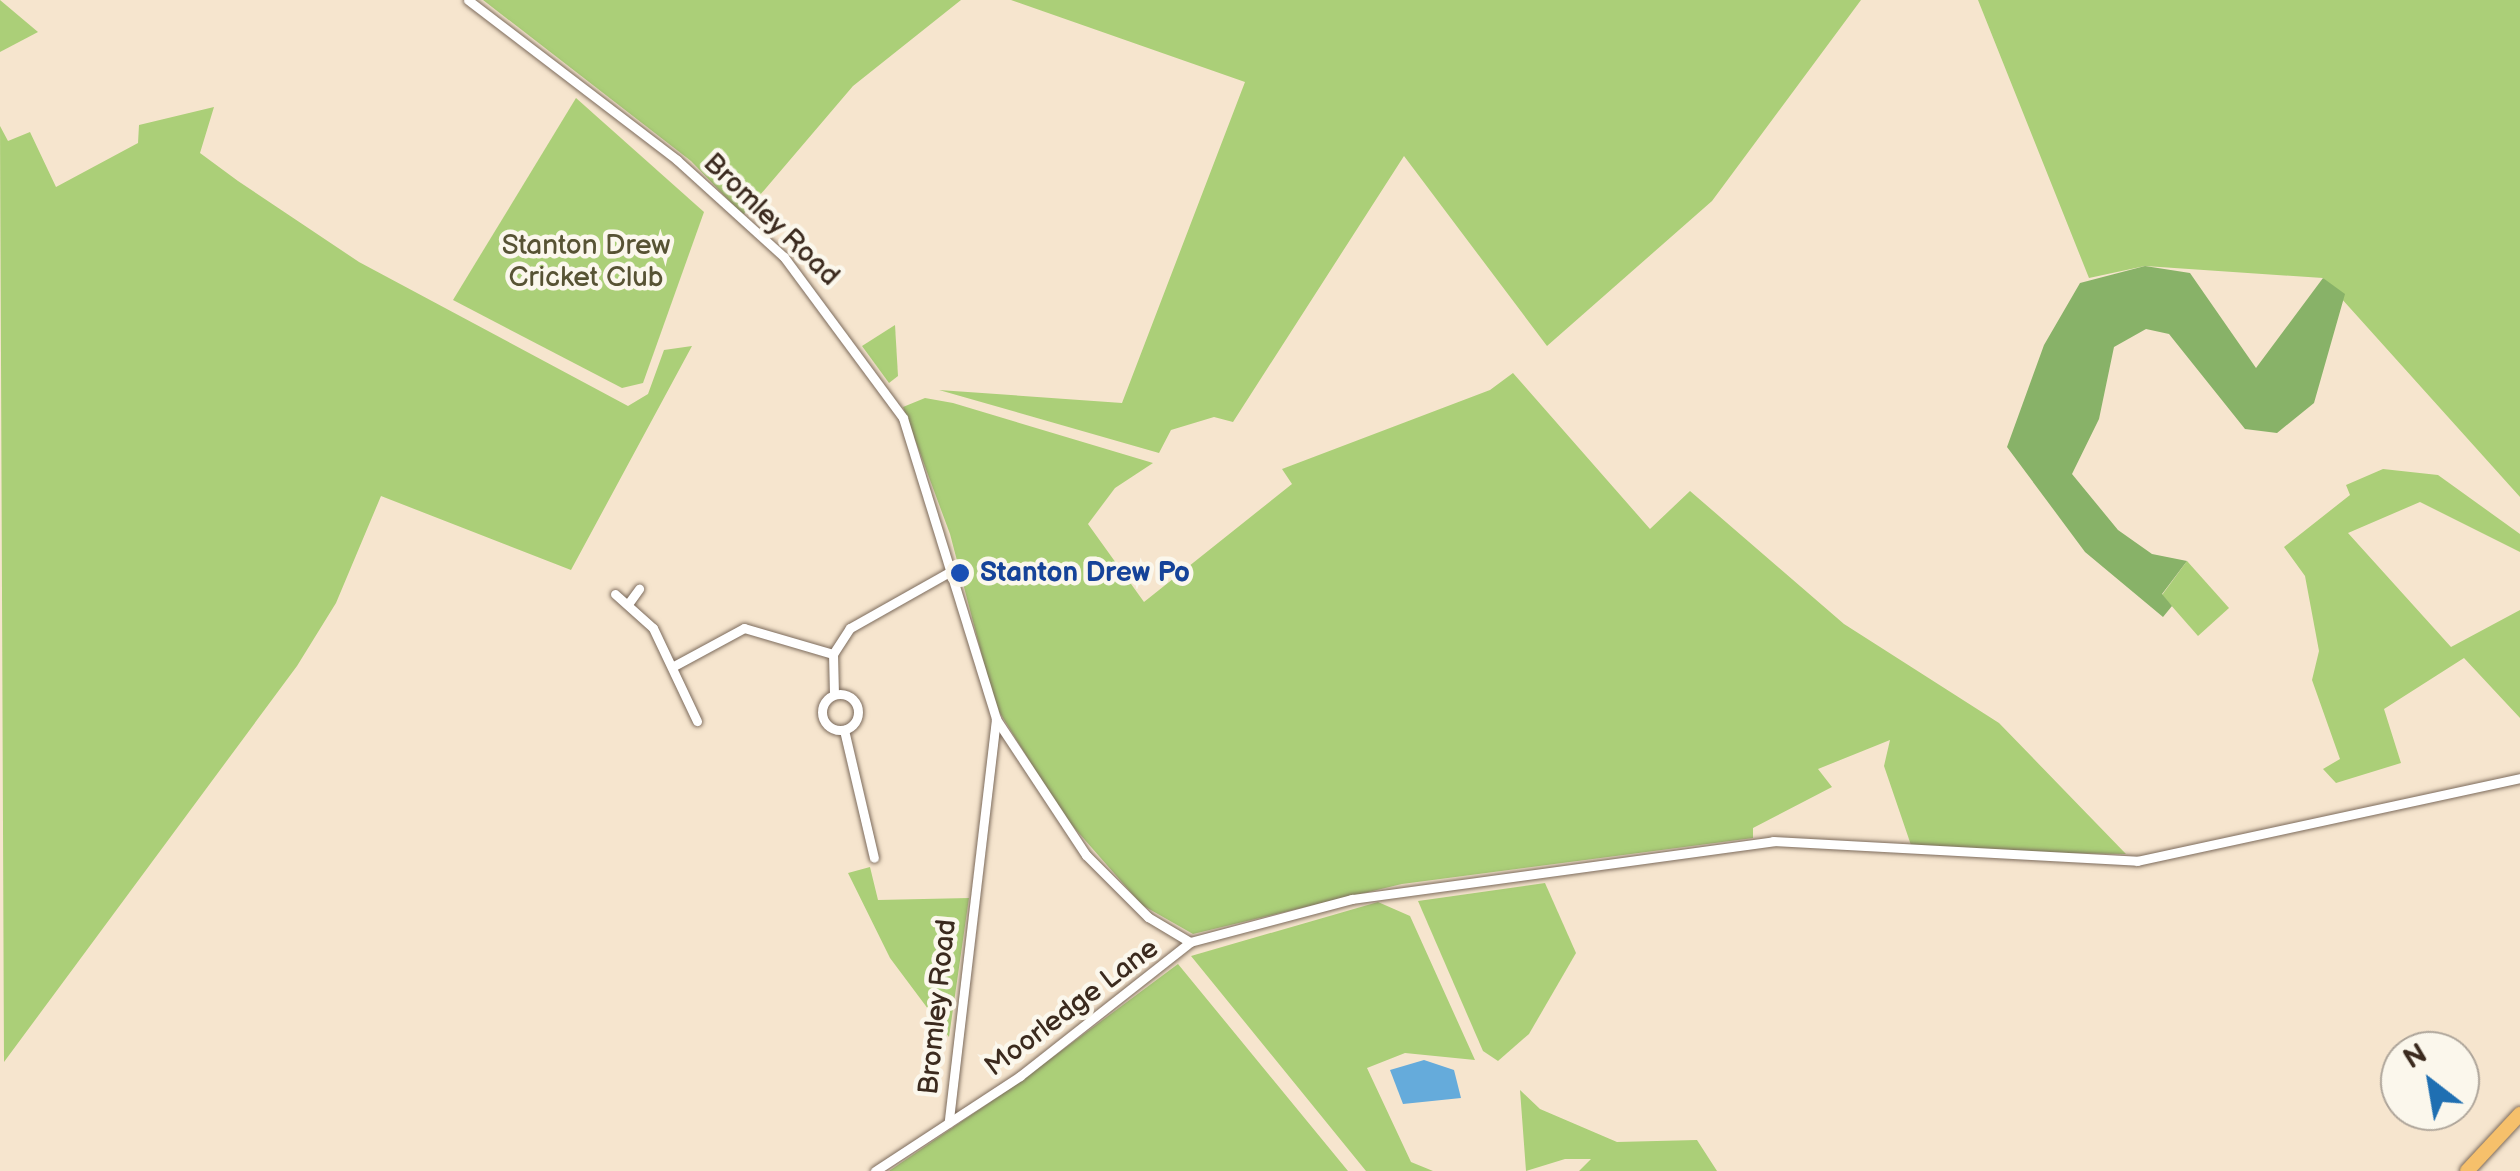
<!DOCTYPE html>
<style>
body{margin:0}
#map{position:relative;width:2520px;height:1171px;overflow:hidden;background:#f6e5ce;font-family:"Balsamiq Sans",sans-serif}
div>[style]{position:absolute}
.green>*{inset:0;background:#abcf78}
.forest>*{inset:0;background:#88b268}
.water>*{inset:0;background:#65abdb}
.roads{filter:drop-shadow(0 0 2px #7c6b5c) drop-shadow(0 0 2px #7c6b5c)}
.street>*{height:9px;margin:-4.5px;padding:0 4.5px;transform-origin:4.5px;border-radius:4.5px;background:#fff}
.street>.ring{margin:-4.5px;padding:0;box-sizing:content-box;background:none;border:9px solid #fff;border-radius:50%}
.primary>*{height:14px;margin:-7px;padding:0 7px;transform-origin:7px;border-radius:7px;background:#f6c06b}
.dots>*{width:28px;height:28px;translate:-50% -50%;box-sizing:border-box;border:5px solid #fbf7ec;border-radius:50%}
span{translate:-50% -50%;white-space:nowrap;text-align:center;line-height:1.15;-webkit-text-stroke:9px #fbf7ec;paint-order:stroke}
.street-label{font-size:28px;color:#3b2a1e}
.park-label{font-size:28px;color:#575334}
.transit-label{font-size:28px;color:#164399;font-weight:700}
.left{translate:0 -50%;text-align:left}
.north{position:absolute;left:2380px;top:1031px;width:100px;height:100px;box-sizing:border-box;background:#fbf7ec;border:2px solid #aea59a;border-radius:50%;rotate:329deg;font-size:28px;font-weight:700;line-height:40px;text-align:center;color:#3b2a1e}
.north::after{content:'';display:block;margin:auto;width:35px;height:45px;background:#1f6fb2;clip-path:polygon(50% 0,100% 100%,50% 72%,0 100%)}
</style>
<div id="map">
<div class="green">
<div style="clip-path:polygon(0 0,38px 32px,0 52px)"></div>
<div style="clip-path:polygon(483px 0,961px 0,853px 86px,743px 215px,691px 161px)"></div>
<div style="clip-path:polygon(1011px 0,1861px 0,1712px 201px,1547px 346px,1404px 156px,1233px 422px,1214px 417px,1171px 430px,1159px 453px,939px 390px,1122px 403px,1245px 82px)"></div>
<div style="clip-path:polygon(1978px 0,2520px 0,2520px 497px,2323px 278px,2145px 266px,2089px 278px)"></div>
<div style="clip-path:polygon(576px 98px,704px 212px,643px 383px,622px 388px,453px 300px)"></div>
<div style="clip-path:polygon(214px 107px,200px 153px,238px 181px,359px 262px,628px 406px,648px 394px,664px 350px,692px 346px,571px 570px,381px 496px,336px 603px,297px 666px,4px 1062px,0 126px,8px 141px,30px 132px,56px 187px,138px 143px,139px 125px)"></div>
<div style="clip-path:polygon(895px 325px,898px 376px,889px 383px,862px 346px)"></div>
<div style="clip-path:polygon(1513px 373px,1650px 529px,1690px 491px,1844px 624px,1999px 723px,2126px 854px,1913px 851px,1884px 766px,1890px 740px,1818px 769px,1832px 787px,1753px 828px,1753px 838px,1402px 884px,1193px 934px,1142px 905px,1063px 815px,995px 705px,950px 534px,903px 407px,925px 398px,953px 403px,1153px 463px,1115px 488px,1088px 524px,1144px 602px,1292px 484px,1282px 469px,1490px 390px)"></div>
<div style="clip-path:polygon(2383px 469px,2438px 475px,2520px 534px,2520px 552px,2420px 502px,2348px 533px,2451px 647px,2520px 610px,2520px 718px,2464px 658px,2384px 709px,2401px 763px,2336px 783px,2323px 769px,2340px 759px,2312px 680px,2319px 651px,2305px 576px,2284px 547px,2350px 495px,2346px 485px)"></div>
<div style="clip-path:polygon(2187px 561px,2229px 608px,2198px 636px,2162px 595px)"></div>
<div style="clip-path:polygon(870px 867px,878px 900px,969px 898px,949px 1037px,890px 958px,848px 873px)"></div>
<div style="clip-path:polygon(1545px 883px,1576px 953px,1529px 1034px,1498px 1061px,1483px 1051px,1418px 901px)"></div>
<div style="clip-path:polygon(1378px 902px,1410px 916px,1475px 1060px,1405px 1053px,1367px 1068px,1411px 1162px,1433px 1171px,1366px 1171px,1191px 956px)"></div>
<div style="clip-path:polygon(1178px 964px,1348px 1171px,889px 1171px,1014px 1086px)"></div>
<div style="clip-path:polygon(1520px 1090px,1540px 1109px,1617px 1142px,1697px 1140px,1717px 1171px,1579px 1171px,1591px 1159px,1565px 1159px,1526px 1171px)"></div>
</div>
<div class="forest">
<div style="clip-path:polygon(2145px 266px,2190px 273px,2256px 368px,2323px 278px,2345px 294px,2314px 403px,2277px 433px,2245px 429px,2169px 334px,2146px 329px,2114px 347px,2099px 419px,2072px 474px,2118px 530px,2152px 554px,2187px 561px,2162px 594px,2172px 606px,2163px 617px,2085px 552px,2007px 447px,2044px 345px,2080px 283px)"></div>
</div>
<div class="water">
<div style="clip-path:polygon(1424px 1060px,1454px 1070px,1461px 1098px,1403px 1104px,1390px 1070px)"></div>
</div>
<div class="roads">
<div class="street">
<div style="left:468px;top:0;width:263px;rotate:37.4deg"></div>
<div style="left:677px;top:160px;width:144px;rotate:42.2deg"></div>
<div style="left:784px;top:257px;width:200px;rotate:53.5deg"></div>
<div style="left:903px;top:418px;width:315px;rotate:72.8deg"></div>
<div style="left:996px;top:719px;width:406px;rotate:96.7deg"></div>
<div style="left:615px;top:594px;width:51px;rotate:41.8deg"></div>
<div style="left:653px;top:628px;width:103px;rotate:64.7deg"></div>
<div style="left:628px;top:604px;width:19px;rotate:-54deg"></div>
<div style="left:672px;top:667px;width:82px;rotate:-28.4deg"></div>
<div style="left:744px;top:628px;width:93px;rotate:16.3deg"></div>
<div class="ring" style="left:822px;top:694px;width:27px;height:27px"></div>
<div style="left:834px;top:694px;width:40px;rotate:-91.4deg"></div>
<div style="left:833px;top:654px;width:31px;rotate:-57deg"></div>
<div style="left:850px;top:628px;width:118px;rotate:-29.4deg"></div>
<div style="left:996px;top:719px;width:163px;rotate:56.5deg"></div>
<div style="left:1086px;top:855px;width:88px;rotate:45deg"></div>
<div style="left:1148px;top:917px;width:49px;rotate:30.8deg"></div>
<div style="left:844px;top:730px;width:131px;rotate:76.8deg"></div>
<div style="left:1190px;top:942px;width:168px;rotate:-14.9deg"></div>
<div style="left:1352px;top:899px;width:425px;rotate:-7.8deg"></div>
<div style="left:1773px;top:841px;width:365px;rotate:3.1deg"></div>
<div style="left:2137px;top:861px;width:392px;rotate:-12.2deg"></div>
<div style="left:875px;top:1171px;width:173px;rotate:-33.2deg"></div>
<div style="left:1020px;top:1076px;width:216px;rotate:-38.2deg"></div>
</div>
<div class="primary">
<div style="left:2467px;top:1171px;width:78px;rotate:-47.1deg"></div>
</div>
</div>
<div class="dots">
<div style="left:960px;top:573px;background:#1a4fb4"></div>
</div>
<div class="street-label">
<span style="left:771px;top:220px;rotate:44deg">Bromley Road</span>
<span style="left:938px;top:1007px;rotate:-84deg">Bromley Road</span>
<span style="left:1072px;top:1008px;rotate:-37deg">Moorledge Lane</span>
</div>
<div class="park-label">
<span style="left:586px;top:262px">Stanton Drew<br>Cricket Club</span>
</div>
<div class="transit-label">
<span class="left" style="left:980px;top:573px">Stanton Drew Po</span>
</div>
<div class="north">N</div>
</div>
